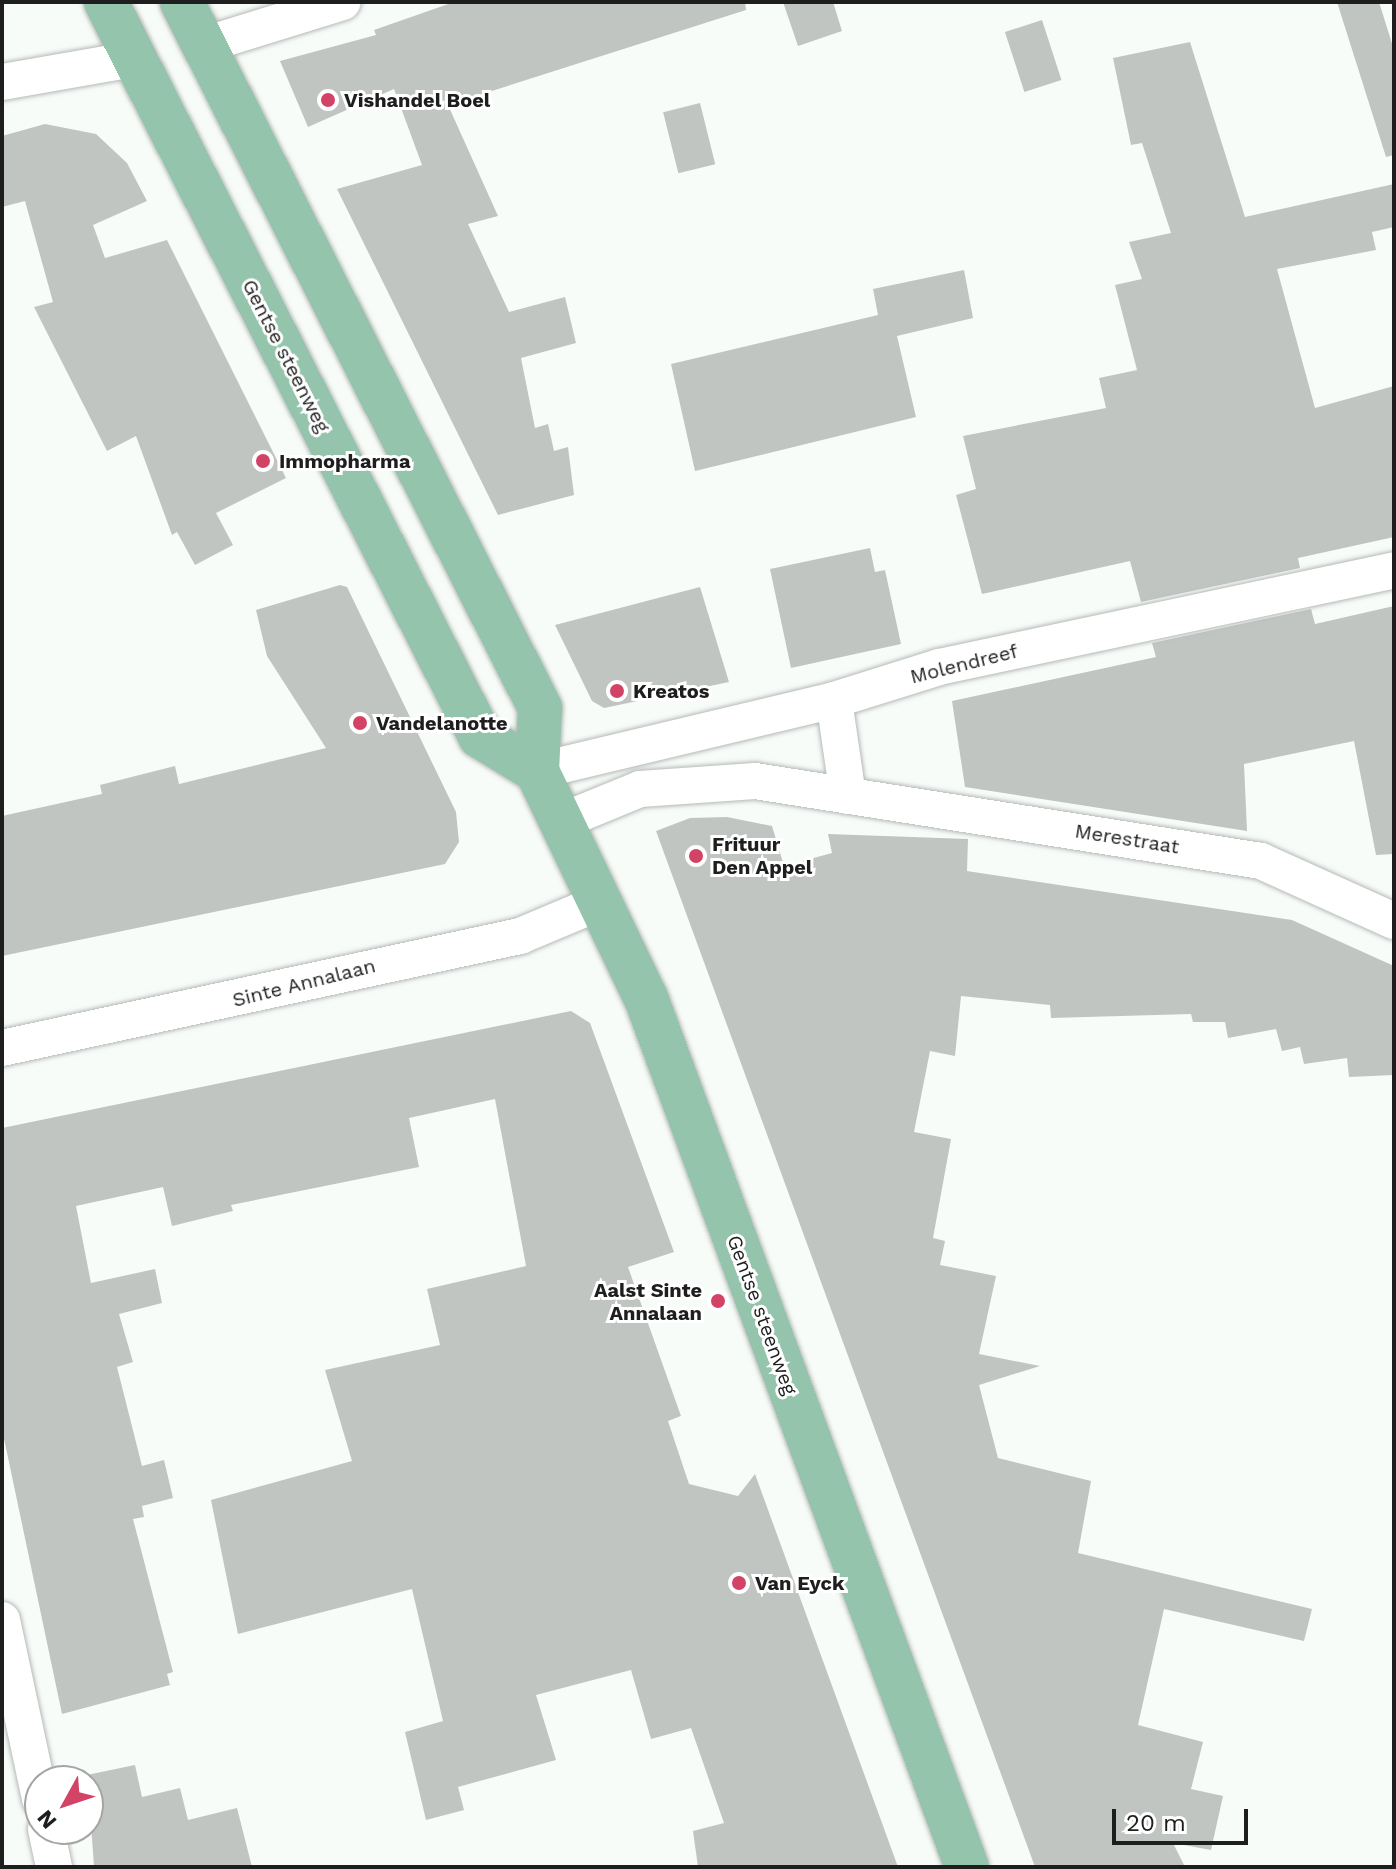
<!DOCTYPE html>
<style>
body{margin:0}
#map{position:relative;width:1396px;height:1869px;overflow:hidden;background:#f8fcf9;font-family:"Work Sans",sans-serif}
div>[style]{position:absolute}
.building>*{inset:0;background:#c0c5c2;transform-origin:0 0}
.roads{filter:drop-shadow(0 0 2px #b5bab7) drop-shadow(0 0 2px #b5bab7)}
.street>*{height:36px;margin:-18px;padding:0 18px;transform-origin:18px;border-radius:18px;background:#fff}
.primary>*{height:44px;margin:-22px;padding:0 22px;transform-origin:22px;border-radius:22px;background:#94c4ac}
.dots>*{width:22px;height:22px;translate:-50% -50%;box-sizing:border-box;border:4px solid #fff;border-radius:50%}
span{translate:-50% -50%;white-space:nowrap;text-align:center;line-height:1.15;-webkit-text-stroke:6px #fff;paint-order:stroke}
.poi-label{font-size:20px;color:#1d1e1d;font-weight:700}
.left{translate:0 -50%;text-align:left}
.right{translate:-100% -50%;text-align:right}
.street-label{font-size:20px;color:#1d1e1d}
.frame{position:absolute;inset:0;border:4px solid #1d1e1d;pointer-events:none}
.north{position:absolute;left:24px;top:1765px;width:80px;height:80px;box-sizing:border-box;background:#fff;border:2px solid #a5a5a5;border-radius:50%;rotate:230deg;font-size:22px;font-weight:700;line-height:32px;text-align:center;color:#1d1e1d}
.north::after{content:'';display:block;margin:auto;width:28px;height:36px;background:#d24366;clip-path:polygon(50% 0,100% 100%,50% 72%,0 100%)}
.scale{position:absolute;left:1112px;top:1809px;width:136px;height:36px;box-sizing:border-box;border:4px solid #1d1e1d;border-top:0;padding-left:10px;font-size:24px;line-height:28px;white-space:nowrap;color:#1d1e1d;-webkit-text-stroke:6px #fff;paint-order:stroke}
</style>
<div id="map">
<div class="building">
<div style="clip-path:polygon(454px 2px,745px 2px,746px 10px,448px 105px,498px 216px,468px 224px,509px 312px,565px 297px,576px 343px,521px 358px,535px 428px,548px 424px,554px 451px,568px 447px,574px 495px,498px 515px,337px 189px,422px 165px,394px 89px,308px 127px,280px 61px,376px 35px,374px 30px)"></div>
<div style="clip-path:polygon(783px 2px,833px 2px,842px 31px,798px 46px)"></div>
<div style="clip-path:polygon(1337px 2px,1379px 2px,1394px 50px,1394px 155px,1386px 157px)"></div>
<div style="left:1042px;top:20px;width:63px;height:39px;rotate:72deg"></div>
<div style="clip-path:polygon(1190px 42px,1245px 217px,1394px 184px,1394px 227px,1372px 232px,1376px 250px,1277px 269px,1315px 408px,1394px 386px,1394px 537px,1298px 558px,1300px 568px,1141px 602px,1130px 561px,982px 594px,956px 495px,976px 489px,963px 436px,1106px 408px,1099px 378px,1137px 370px,1115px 285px,1142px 279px,1129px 242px,1171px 233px,1142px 143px,1131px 145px,1113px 58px)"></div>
<div style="left:700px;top:103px;width:63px;height:38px;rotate:76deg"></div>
<div style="clip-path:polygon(45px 124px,96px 134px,127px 163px,147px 201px,93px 225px,105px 258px,167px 240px,286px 478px,216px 513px,233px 545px,195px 565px,177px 532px,172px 535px,136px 436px,107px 451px,34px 307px,53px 302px,25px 201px,2px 207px,2px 136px)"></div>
<div style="clip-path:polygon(964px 270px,973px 318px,897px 336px,916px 417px,695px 471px,671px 364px,878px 315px,873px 289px)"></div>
<div style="clip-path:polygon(870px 548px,875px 572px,885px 570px,901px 644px,791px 668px,770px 569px)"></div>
<div style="clip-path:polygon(340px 585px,347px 587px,456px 812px,459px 842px,445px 864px,2px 956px,2px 816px,102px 794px,100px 785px,175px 766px,179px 784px,326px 748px,267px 656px,256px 610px)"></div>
<div style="clip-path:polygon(700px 587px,729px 682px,604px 708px,592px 701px,555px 625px)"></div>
<div style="clip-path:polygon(1394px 606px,1394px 854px,1376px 855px,1354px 741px,1244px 764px,1247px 831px,965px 787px,952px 701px,1156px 657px,1152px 643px,1311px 609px,1315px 624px)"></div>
<div style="clip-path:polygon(727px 817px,772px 826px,784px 866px,832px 853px,828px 834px,968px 839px,967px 871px,1292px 920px,1394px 966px,1394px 1075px,1349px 1077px,1347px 1058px,1304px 1064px,1300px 1047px,1282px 1051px,1276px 1029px,1228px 1038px,1225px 1022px,1193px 1022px,1191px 1014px,1051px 1018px,1050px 1005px,961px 996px,955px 1056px,930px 1051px,914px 1132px,951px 1139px,933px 1238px,945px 1241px,940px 1265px,996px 1276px,979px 1354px,1040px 1366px,979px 1385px,998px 1458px,1091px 1481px,1078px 1553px,1312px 1609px,1304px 1641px,1164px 1609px,1138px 1725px,1203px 1742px,1191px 1789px,1223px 1796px,1211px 1850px,1173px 1843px,1185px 1867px,1035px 1867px,656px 831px,690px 818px)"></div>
<div style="clip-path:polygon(571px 1011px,590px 1023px,674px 1252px,628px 1267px,681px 1416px,668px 1421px,689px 1484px,738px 1496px,755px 1474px,898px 1867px,698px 1867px,693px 1831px,724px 1823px,691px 1728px,651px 1739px,631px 1670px,536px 1695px,556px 1760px,458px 1787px,464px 1810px,426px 1820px,405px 1732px,443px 1721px,412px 1589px,238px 1634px,211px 1500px,352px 1461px,325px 1370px,440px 1345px,427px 1289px,526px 1266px,495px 1099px,409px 1118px,419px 1167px,231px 1205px,233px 1211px,172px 1226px,163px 1187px,76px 1206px,91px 1283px,155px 1269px,162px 1303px,119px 1314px,133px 1362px,117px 1367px,142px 1466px,164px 1460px,173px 1498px,142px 1506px,144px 1517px,133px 1519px,173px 1672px,167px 1674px,170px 1685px,62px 1714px,2px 1429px,2px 1128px)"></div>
<div style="clip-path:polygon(135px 1765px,142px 1797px,180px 1788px,188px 1820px,237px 1808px,252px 1867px,94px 1867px,88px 1781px,77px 1777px)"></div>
</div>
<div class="roads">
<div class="street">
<div style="left:204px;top:45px;width:145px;rotate:-17.2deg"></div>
<div style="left:2px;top:82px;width:134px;rotate:-9.9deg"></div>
<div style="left:834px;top:700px;width:97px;rotate:81.7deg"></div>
<div style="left:537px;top:771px;width:305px;rotate:-13.4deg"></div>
<div style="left:834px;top:700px;width:110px;rotate:-17.4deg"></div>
<div style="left:939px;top:667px;width:465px;rotate:-12deg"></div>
<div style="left:562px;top:821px;width:84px;rotate:-22.3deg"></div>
<div style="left:640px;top:789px;width:115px;rotate:-4deg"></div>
<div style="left:755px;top:781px;width:512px;rotate:8.98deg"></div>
<div style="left:1261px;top:861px;width:146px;rotate:24.3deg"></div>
<div style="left:2px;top:1048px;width:530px;rotate:-12.2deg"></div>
<div style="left:520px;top:936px;width:88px;rotate:-22.8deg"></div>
<div style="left:2px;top:1620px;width:183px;rotate:78deg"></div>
<div style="left:46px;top:1829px;width:39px;rotate:78deg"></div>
</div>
<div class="primary">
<div style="left:106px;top:2px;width:824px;rotate:63deg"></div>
<div style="left:480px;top:736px;width:67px;rotate:31.6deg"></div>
<div style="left:182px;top:2px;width:792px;rotate:63.11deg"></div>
<div style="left:540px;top:708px;width:63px;rotate:92.7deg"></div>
<div style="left:537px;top:771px;width:252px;rotate:64.4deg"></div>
<div style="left:646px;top:998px;width:926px;rotate:69.73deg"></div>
</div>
</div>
<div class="dots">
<div style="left:328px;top:100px;background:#d24366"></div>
<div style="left:263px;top:461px;background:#d24366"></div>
<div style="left:617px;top:691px;background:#d24366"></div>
<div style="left:360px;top:723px;background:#d24366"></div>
<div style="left:696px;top:856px;background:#d24366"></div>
<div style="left:718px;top:1301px;background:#d24366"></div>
<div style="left:739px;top:1583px;background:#d24366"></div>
</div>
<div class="poi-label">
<span class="left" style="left:344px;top:100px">Vishandel Boel</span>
<span class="left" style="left:279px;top:461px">Immopharma</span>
<span class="left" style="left:633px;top:691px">Kreatos</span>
<span class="left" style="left:376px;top:723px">Vandelanotte</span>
<span class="left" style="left:712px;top:856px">Frituur<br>Den Appel</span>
<span class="right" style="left:702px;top:1302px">Aalst Sinte<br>Annalaan</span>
<span class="left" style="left:755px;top:1583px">Van Eyck</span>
</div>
<div class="street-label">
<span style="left:286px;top:356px;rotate:63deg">Gentse steenweg</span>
<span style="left:964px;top:664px;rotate:-14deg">Molendreef</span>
<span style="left:1127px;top:839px;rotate:9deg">Merestraat</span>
<span style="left:304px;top:983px;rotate:-14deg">Sinte Annalaan</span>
<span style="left:762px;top:1315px;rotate:70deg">Gentse steenweg</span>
</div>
<div class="frame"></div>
<div class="north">N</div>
<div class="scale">20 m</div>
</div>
